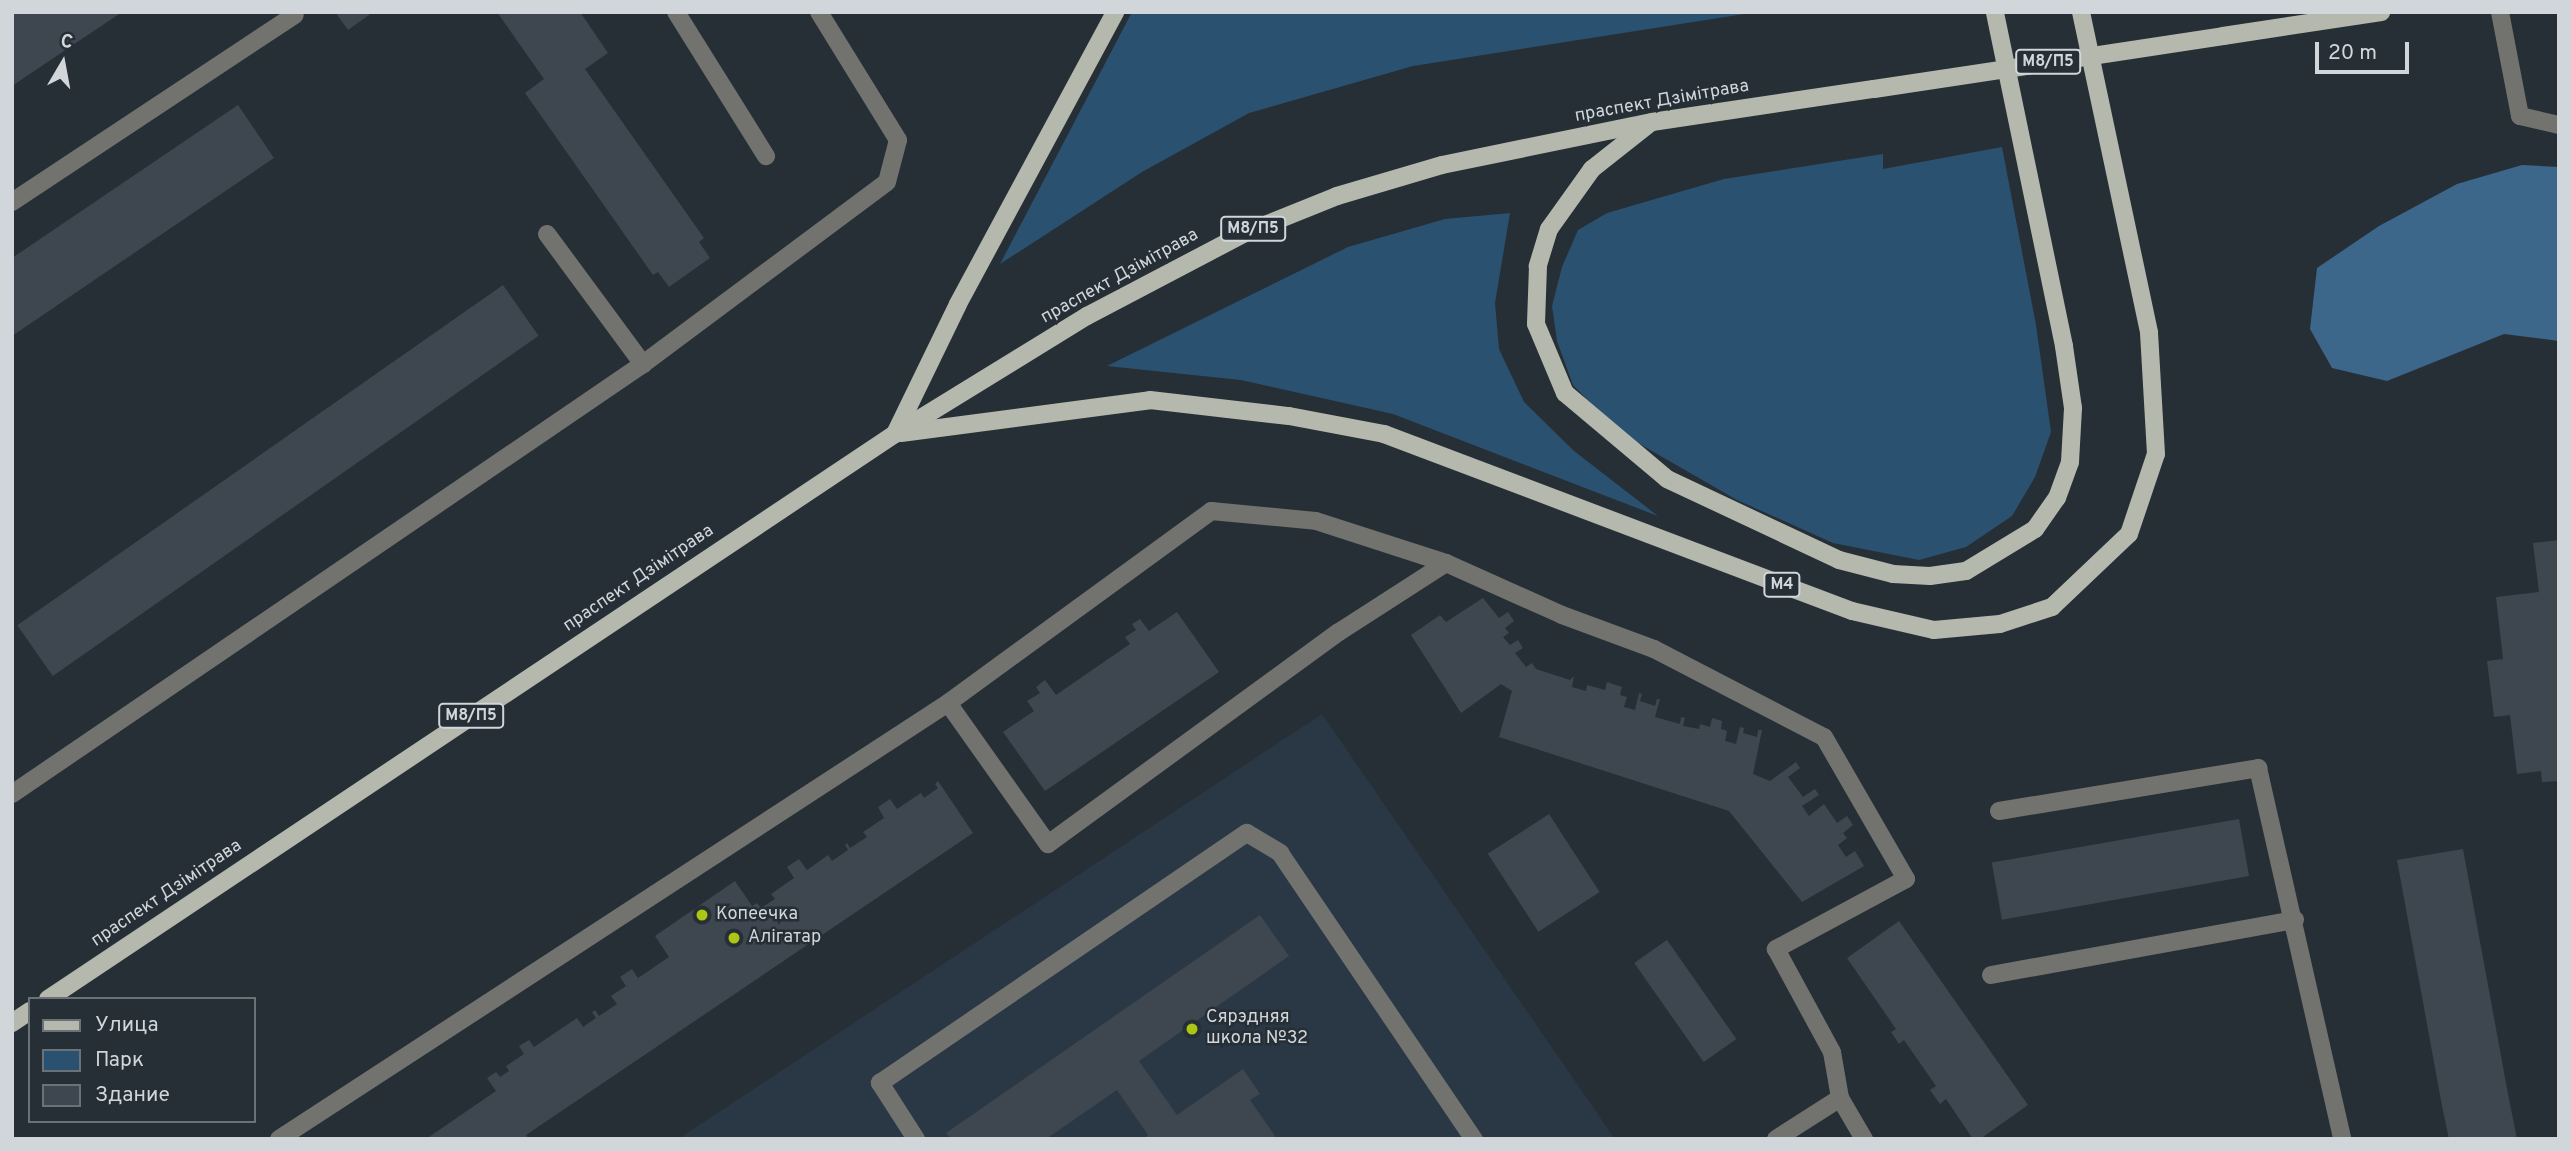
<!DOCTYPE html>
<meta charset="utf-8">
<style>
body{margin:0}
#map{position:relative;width:2571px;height:1151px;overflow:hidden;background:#262f36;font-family:Overpass,sans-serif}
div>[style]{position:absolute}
.built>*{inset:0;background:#2a3744}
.green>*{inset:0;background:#2b5170}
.forest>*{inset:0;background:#3c678b}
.building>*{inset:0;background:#3e474f;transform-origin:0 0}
.minor>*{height:18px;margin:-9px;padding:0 9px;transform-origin:9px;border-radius:9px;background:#72736e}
.major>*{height:18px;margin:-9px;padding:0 9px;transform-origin:9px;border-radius:9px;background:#b5b8ad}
.major-bridge>*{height:18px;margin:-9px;padding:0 9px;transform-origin:9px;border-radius:9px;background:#b5b8ad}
.dots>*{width:19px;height:19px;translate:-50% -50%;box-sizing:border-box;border:4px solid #262f36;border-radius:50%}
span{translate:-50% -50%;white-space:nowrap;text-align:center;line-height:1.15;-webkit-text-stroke:5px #262f36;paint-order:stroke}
.shield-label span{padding:2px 5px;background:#262f36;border:2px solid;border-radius:5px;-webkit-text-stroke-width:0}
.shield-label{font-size:16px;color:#d1d6db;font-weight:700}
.street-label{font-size:18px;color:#d1d6db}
.poi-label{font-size:18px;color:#d1d6db}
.left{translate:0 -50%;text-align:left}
.frame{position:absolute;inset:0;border:14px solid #d1d6db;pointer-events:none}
.legend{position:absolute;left:28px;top:997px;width:228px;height:126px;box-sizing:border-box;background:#262f36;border:2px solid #6a7278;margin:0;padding:9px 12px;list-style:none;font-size:21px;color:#d1d6db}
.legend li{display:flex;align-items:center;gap:14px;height:35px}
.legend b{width:35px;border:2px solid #6a7278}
.north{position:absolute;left:28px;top:28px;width:70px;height:70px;-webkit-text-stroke:5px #262f36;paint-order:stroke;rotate:10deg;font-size:19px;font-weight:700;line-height:28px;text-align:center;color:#d1d6db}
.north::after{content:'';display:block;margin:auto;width:24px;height:32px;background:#d1d6db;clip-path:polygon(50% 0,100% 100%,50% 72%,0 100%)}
.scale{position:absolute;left:2315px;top:42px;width:94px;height:32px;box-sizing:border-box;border:4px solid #d1d6db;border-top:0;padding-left:9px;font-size:21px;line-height:24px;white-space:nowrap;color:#d1d6db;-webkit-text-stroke:5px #262f36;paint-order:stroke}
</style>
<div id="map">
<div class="built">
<div style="clip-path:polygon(1322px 714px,1615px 1139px,678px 1139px)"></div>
</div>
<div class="green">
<div style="clip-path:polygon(1132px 12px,1757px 12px,1413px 66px,1249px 113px,1142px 172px,1000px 264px)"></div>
<div style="clip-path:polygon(2002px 147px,2036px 325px,2051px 432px,2035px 477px,2012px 516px,1966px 547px,1919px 560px,1833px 543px,1737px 500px,1619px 432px,1573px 385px,1557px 341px,1552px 306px,1562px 267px,1578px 230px,1607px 213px,1724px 179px,1883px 154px,1883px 169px)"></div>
<div style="clip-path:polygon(1510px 213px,1495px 303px,1499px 349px,1524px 402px,1574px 451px,1658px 516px,1393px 414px,1241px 380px,1107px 366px,1348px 247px,1445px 219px)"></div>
</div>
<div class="forest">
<div style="clip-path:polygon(2522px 165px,2559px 167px,2559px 341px,2504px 334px,2387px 381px,2332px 368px,2310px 329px,2317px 268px,2379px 226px,2457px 184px)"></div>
</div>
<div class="building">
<div style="clip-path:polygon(12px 12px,122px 12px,12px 86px)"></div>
<div style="clip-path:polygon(335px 12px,373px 12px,348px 30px)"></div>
<div style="clip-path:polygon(497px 12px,580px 12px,608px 53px,585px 69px,704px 238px,699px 242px,710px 258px,669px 287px,658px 272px,653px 275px,525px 93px,544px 79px)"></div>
<div style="clip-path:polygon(238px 105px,274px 158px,12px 336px,12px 258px)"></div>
<div style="left:503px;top:285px;width:62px;height:593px;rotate:55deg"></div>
<div style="clip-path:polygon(2559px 540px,2559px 781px,2542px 782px,2541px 771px,2517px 774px,2510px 715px,2494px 717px,2487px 661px,2503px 659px,2496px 597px,2539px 592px,2533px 543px)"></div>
<div style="clip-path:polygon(1483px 598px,1499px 618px,1508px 612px,1514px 621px,1505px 628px,1509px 633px,1503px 637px,1510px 645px,1518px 640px,1523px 648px,1515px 653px,1526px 667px,1532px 663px,1536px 669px,1570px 680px,1574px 676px,1572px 687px,1586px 691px,1587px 685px,1605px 690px,1607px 682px,1622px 687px,1620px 695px,1627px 697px,1624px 707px,1635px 710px,1639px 693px,1642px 694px,1640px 701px,1655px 706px,1657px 699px,1660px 699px,1655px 717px,1680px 724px,1681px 717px,1685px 718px,1683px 726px,1699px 729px,1700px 724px,1710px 727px,1712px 718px,1722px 721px,1721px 729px,1727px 731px,1725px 741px,1736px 744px,1740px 727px,1744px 728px,1743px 733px,1757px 737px,1758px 730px,1762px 730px,1753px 774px,1770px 781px,1796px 762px,1800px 768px,1788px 777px,1803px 797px,1815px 789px,1819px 795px,1802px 806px,1809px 816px,1824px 804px,1837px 823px,1847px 816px,1853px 825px,1843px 833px,1847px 838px,1838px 845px,1846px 857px,1855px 851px,1864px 866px,1802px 902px,1729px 811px,1499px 737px,1512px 691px,1501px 684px,1461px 713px,1411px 635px,1440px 615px,1446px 622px)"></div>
<div style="clip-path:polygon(1177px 612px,1219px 672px,1045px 791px,1003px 732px,1034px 711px,1027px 701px,1040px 693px,1036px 687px,1045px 680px,1056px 695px,1130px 644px,1125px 637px,1136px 630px,1132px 624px,1140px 619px,1149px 631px)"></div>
<div style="clip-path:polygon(938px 781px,973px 833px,526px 1135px,529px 1139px,426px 1139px,496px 1091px,487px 1078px,496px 1072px,500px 1077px,509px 1071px,506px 1066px,524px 1054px,519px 1046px,529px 1040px,534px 1047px,577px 1018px,583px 1027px,596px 1018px,592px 1012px,595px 1010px,599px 1016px,617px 1004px,611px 996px,626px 986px,620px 977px,632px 969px,638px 978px,669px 957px,655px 936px,735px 881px,752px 906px,757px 903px,761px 908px,775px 899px,771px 894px,794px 878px,787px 867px,799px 859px,807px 870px,828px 855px,832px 861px,848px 850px,845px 845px,847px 843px,850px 848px,867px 837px,863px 832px,884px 818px,878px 807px,890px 799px,897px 809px,921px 793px,924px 798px,938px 788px,935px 784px)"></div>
<div style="left:1549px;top:814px;width:93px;height:73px;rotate:57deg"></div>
<div style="left:2239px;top:819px;width:58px;height:251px;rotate:80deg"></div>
<div style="clip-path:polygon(2463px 849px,2508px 1094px,2517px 1139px,2449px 1139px,2442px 1106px,2397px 860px)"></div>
<div style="clip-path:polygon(1260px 915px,1289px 956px,1139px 1061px,1177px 1115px,1243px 1069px,1260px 1094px,1250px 1100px,1277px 1139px,1143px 1139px,1148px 1135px,1117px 1090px,1046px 1139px,951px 1139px,946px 1133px)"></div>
<div style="clip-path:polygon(1899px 921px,2028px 1105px,1980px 1139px,1973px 1139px,1946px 1099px,1940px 1104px,1930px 1090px,1936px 1086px,1904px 1040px,1899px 1044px,1891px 1032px,1896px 1029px,1847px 958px)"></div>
<div style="left:1667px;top:940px;width:121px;height:40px;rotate:55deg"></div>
</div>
<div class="minor">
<div style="left:676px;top:12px;width:170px;rotate:58deg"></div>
<div style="left:2500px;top:12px;width:106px;rotate:79.1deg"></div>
<div style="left:2520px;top:116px;width:40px;rotate:13deg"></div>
<div style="left:12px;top:202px;width:339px;rotate:-33.5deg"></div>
<div style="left:547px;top:234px;width:162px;rotate:53.6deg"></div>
<div style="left:948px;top:703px;width:326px;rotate:-36.1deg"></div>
<div style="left:1211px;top:511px;width:105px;rotate:5.4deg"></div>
<div style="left:1316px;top:521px;width:137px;rotate:17.9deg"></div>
<div style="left:12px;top:794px;width:764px;rotate:-34.27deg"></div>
<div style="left:643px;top:364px;width:304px;rotate:-36.7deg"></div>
<div style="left:887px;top:182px;width:43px;rotate:-75.3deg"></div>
<div style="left:898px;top:140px;width:150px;rotate:-121.7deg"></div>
<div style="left:1999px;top:811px;width:263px;rotate:-9.4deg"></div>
<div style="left:2258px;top:768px;width:380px;rotate:77.2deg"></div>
<div style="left:1991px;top:975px;width:309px;rotate:-10.3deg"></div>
<div style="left:279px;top:1139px;width:799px;rotate:-33.09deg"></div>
<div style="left:948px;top:703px;width:173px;rotate:54.7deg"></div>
<div style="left:1048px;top:844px;width:360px;rotate:-36.1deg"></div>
<div style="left:1339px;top:632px;width:127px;rotate:-32.8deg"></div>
<div style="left:1446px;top:563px;width:127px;rotate:24.1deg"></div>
<div style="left:1562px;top:615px;width:98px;rotate:20.3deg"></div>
<div style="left:1654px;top:649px;width:191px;rotate:27.4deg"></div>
<div style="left:1824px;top:737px;width:164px;rotate:60deg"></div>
<div style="left:1906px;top:879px;width:148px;rotate:151.7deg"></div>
<div style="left:1776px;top:949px;width:117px;rotate:61.5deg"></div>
<div style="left:1832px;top:1052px;width:47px;rotate:80.1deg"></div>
<div style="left:1840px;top:1098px;width:48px;rotate:59.7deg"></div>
<div style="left:916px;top:1139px;width:67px;rotate:-122.7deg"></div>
<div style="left:880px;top:1083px;width:444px;rotate:-34.3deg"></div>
<div style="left:1247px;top:833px;width:39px;rotate:31deg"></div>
<div style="left:1280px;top:853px;width:346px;rotate:55.9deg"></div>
<div style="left:1776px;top:1139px;width:76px;rotate:-32.6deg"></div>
</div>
<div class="major">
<div style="left:2223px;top:36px;width:160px;rotate:-8.6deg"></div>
<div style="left:1649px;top:124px;width:73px;rotate:141.7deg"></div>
<div style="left:1592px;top:169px;width:74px;rotate:125.6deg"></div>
<div style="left:1549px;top:229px;width:39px;rotate:107deg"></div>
<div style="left:1538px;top:266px;width:58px;rotate:92deg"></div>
<div style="left:1536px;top:324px;width:75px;rotate:67.2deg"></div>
<div style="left:1565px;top:393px;width:133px;rotate:40.1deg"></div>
<div style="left:1667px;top:479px;width:190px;rotate:25.2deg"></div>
<div style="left:1839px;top:560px;width:56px;rotate:14.5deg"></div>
<div style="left:1893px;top:574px;width:37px;rotate:3deg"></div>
<div style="left:1930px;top:576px;width:36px;rotate:-8deg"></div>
<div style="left:1966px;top:571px;width:81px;rotate:-31.3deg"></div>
<div style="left:2035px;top:529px;width:38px;rotate:-55deg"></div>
<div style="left:2057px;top:498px;width:38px;rotate:-70deg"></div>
<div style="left:2070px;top:462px;width:54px;rotate:-86.8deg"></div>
<div style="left:2073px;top:408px;width:63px;rotate:-98.3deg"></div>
<div style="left:2064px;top:346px;width:341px;rotate:-101.7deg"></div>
<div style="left:901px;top:433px;width:251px;rotate:-7.5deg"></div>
<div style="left:1150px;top:400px;width:140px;rotate:6.6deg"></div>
<div style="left:1289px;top:416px;width:97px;rotate:10.7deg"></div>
<div style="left:1384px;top:434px;width:500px;rotate:20.72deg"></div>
<div style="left:1852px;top:611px;width:84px;rotate:13deg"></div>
<div style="left:1934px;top:630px;width:66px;rotate:-5.2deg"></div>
<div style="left:2000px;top:624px;width:55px;rotate:-18.1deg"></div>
<div style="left:2052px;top:607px;width:106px;rotate:-43.5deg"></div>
<div style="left:2129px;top:534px;width:84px;rotate:-71.4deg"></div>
<div style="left:2156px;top:454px;width:122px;rotate:-93.3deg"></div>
<div style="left:2149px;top:332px;width:327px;rotate:-102deg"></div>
<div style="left:895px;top:434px;width:144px;rotate:-64.1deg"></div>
<div style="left:958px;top:304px;width:332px;rotate:-61.7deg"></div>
<div style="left:48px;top:999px;width:1018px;rotate:-33.71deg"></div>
<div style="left:895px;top:434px;width:225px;rotate:-31.6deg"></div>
<div style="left:1087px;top:316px;width:178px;rotate:-27.7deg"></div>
<div style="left:1245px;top:233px;width:99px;rotate:-21.9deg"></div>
<div style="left:1337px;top:196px;width:109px;rotate:-16.4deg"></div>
<div style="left:1442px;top:165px;width:214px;rotate:-11.6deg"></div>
<div style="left:1652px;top:122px;width:224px;rotate:-8.5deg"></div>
<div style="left:12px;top:1023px;width:22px;rotate:-34deg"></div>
</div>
<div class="major-bridge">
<div style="left:1874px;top:89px;width:353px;rotate:-8.6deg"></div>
</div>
<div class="dots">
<div style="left:702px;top:915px;background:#abc614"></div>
<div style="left:734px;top:938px;background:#abc614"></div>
<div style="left:1192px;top:1029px;background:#abc614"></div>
</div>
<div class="shield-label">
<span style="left:2048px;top:62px">М8/П5</span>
<span style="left:1253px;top:229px">М8/П5</span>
<span style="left:1782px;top:585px">М4</span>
<span style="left:471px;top:716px">М8/П5</span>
</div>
<div class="street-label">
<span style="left:1662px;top:102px;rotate:-10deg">праспект Дзімітрава</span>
<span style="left:1120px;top:277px;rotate:-29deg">праспект Дзімітрава</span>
<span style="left:639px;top:579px;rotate:-34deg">праспект Дзімітрава</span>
<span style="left:167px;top:894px;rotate:-34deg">праспект Дзімітрава</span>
</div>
<div class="poi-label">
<span class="left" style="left:716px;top:915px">Копеечка</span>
<span class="left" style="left:748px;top:938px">Алігатар</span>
<span class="left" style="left:1206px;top:1029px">Сярэдняя<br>школа №32</span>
</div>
<div class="frame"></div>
<ul class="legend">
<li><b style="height:9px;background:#b5b8ad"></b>Улица</li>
<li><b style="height:19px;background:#2b5170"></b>Парк</li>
<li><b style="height:19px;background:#3e474f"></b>Здание</li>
</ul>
<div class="north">С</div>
<div class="scale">20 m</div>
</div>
